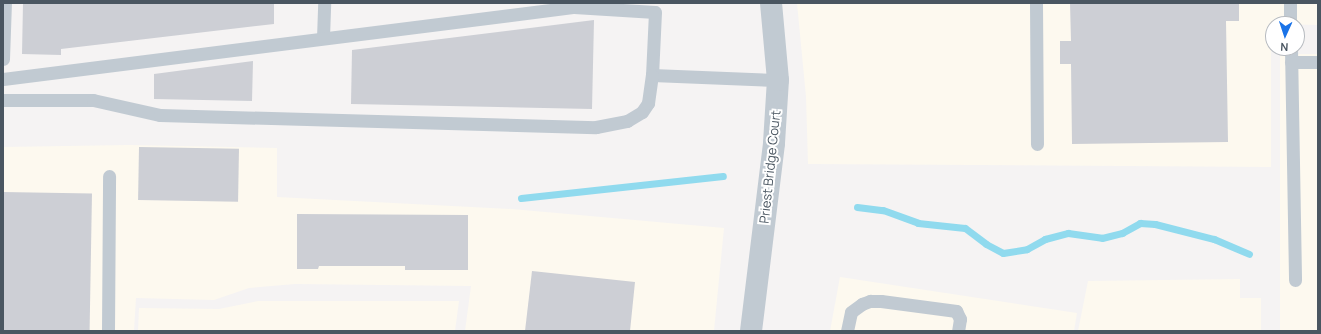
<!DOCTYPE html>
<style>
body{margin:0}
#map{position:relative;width:1321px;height:334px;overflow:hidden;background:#f5f3f3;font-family:Manrope,sans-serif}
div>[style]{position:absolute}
.commercial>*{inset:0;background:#fdf9ef;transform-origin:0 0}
.stream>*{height:7px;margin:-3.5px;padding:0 3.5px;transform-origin:3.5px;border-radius:3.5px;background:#90daee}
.building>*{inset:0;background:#cdcfd5;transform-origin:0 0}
.service>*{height:13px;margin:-6.5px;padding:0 6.5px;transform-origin:6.5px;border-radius:6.5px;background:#c1cad2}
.minor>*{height:22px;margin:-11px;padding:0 11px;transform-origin:11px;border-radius:11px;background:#c1cad2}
span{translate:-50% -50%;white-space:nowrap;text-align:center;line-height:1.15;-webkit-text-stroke:4px #fff;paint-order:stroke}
.street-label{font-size:13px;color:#4a5661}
.frame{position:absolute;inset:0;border:4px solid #4a5661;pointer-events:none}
.north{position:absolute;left:1265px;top:16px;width:40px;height:40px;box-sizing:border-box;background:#fff;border:1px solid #b7bbc0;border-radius:50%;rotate:183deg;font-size:11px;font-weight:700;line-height:16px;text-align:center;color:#4a5661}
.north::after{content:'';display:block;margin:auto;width:14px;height:18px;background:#1a73e8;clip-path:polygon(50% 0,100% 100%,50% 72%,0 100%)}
</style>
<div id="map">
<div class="commercial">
<div style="clip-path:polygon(797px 3px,1318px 3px,1318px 25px,1273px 24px,1271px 26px,1271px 167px,808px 164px,806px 97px)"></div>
<div style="left:1318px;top:54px;width:277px;height:38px;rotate:90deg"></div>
<div style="clip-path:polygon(129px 145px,277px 148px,277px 197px,512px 209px,724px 228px,714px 331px,465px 331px,471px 286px,295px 284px,249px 288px,214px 300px,136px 298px,134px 331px,3px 331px,3px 147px)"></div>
<div style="clip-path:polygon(840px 277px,1077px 313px,1074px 331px,830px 331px)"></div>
<div style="clip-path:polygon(1240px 279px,1240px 298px,1261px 298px,1261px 331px,1078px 331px,1088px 281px)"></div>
<div style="clip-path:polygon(258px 301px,459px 301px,455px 331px,138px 331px,139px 308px,219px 309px)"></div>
</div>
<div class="stream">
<div style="left:521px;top:198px;width:203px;rotate:-6.2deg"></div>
<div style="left:857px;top:207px;width:26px;rotate:7deg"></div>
<div style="left:883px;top:210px;width:37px;rotate:20deg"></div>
<div style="left:918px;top:223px;width:47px;rotate:6.1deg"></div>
<div style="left:965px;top:228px;width:26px;rotate:37deg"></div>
<div style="left:986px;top:244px;width:19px;rotate:28deg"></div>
<div style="left:1003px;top:253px;width:24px;rotate:-9deg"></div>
<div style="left:1027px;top:249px;width:21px;rotate:-29deg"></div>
<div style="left:1045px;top:239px;width:24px;rotate:-15deg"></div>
<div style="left:1068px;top:233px;width:34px;rotate:8deg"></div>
<div style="left:1102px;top:238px;width:21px;rotate:-14deg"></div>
<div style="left:1122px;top:233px;width:21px;rotate:-29deg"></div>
<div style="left:1140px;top:223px;width:15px;rotate:4deg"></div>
<div style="left:1155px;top:224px;width:61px;rotate:14.3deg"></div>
<div style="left:1214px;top:239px;width:38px;rotate:23deg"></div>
</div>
<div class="building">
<div style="clip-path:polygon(23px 3px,274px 3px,274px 24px,61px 49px,61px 55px,22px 54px)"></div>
<div style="clip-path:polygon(1070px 3px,1239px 3px,1239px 21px,1226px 21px,1228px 142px,1072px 144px,1071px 64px,1060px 64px,1060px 41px,1071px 41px)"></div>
<div style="clip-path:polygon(594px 20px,592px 109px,351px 104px,352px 50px)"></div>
<div style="clip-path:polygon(253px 61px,252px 101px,154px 99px,154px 74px)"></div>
<div style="left:139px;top:147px;width:100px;height:53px;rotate:1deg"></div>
<div style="left:3px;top:192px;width:89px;height:138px;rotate:1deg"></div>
<div style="clip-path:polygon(297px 214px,468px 215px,468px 270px,405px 270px,405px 266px,319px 266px,318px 269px,297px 269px)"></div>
<div style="clip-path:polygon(532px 271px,635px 282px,630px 331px,525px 331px)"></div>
</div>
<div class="service">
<div style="left:1036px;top:3px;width:141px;rotate:89.6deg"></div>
<div style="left:1290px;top:3px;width:21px;rotate:90deg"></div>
<div style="left:323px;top:38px;width:35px;rotate:-88deg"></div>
<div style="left:1291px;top:48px;width:232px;rotate:89deg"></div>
<div style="left:3px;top:59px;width:56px;rotate:-88deg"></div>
<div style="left:1291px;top:62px;width:27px"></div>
<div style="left:3px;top:79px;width:576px;rotate:-7.19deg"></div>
<div style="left:574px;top:7px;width:81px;rotate:3.5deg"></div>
<div style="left:655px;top:12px;width:63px;rotate:92.7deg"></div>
<div style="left:652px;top:75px;width:126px;rotate:2.3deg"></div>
<div style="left:3px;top:100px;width:90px"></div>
<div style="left:93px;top:100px;width:69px;rotate:12.6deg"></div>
<div style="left:160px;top:115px;width:436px;rotate:1.6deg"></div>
<div style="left:596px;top:127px;width:32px;rotate:-11deg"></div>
<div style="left:627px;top:121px;width:17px;rotate:-31deg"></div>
<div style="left:642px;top:112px;width:11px;rotate:-56deg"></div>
<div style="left:648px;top:103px;width:28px;rotate:-82deg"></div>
<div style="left:108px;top:331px;width:155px;rotate:-89.6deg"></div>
<div style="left:847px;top:331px;width:19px;rotate:-78deg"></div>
<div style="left:851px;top:312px;width:14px;rotate:-36deg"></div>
<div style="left:862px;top:304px;width:9px;rotate:-21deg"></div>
<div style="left:870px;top:301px;width:11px"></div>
<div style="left:881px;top:301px;width:76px;rotate:7.6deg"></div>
<div style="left:956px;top:311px;width:9px;rotate:63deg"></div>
<div style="left:960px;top:319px;width:12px;rotate:99deg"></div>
</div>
<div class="minor">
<div style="left:751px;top:331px;width:189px;rotate:-83deg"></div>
<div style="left:774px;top:143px;width:63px;rotate:-86.4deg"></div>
<div style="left:778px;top:80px;width:77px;rotate:-95.2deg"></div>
</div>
<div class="street-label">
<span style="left:770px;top:167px;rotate:-84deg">Priest Bridge Court</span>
</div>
<div class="frame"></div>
<div class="north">N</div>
</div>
